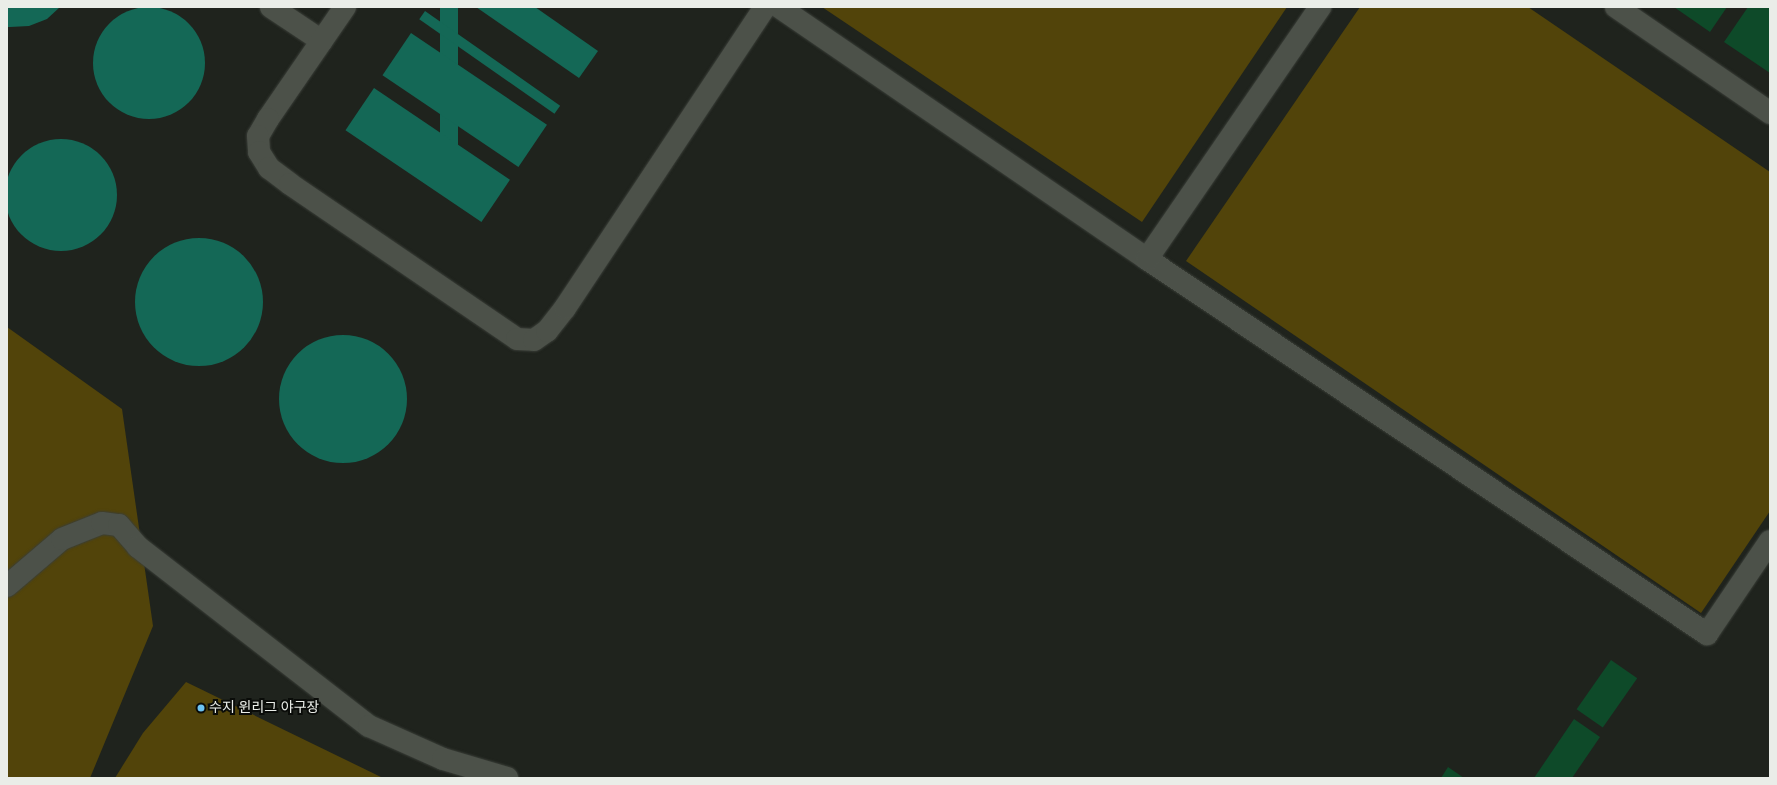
<!DOCTYPE html>
<meta charset="utf-8">
<style>
body{margin:0}
#map{position:relative;width:1777px;height:785px;overflow:hidden;background:#1f231d;font-family:"Fira Sans","Noto Sans KR",sans-serif}
div>[style]{position:absolute}
.green>*{inset:0;background:#52440a}
.water>*{inset:0;background:#146856;transform-origin:0 0}
.round{border-radius:50%}
.building>*{inset:0;background:#0e4a29;transform-origin:0 0}
.roads{filter:drop-shadow(0 0 1px #3a3e38) drop-shadow(0 0 1px #3a3e38)}
.minor>*{height:22px;margin:-11px;padding:0 11px;transform-origin:11px;border-radius:11px;background:#4c5149}
.dots>*{width:11px;height:11px;translate:-50% -50%;box-sizing:border-box;border:2px solid #0a0c09;border-radius:50%}
span{translate:-50% -50%;white-space:nowrap;text-align:center;line-height:1.15;-webkit-text-stroke:4px #0a0c09;paint-order:stroke}
.poi-label{font-size:14px;color:#eaede8}
.left{translate:0 -50%;text-align:left}
.frame{position:absolute;inset:0;border:8px solid #eaede8;pointer-events:none}
</style>
<div id="map">
<div class="green">
<div style="clip-path:polygon(822px 7px,1287px 7px,1142px 222px)"></div>
<div style="clip-path:polygon(1360px 7px,1528px 7px,1770px 172px,1770px 511px,1701px 613px,1186px 261px)"></div>
<div style="clip-path:polygon(7px 327px,122px 409px,153px 626px,90px 778px,7px 778px)"></div>
<div style="clip-path:polygon(186px 682px,383px 778px,115px 778px,143px 733px)"></div>
</div>
<div class="water">
<div style="clip-path:polygon(7px 7px,60px 7px,47px 19px,29px 26px,10px 27px,7px 27px)"></div>
<div style="left:440px;top:7px;width:18px;height:155px"></div>
<div style="clip-path:polygon(476px 7px,535px 7px,598px 51px,579px 78px)"></div>
<div class="round" style="left:93px;top:7px;width:112px;height:112px"></div>
<div style="left:425px;top:11px;width:165px;height:10px;rotate:35deg"></div>
<div style="left:411px;top:33px;width:164px;height:51px;rotate:34deg"></div>
<div style="left:374px;top:88px;width:164px;height:51px;rotate:34deg"></div>
<div class="round" style="left:5px;top:139px;width:112px;height:112px"></div>
<div class="round" style="left:135px;top:238px;width:128px;height:128px"></div>
<div class="round" style="left:279px;top:335px;width:128px;height:128px"></div>
</div>
<div class="building">
<div style="clip-path:polygon(1674px 7px,1727px 7px,1710px 32px)"></div>
<div style="clip-path:polygon(1748px 7px,1770px 7px,1770px 73px,1724px 42px)"></div>
<div style="left:1611px;top:660px;width:32px;height:60px;rotate:35deg"></div>
<div style="clip-path:polygon(1574px 719px,1600px 737px,1572px 778px,1534px 778px)"></div>
<div style="clip-path:polygon(1448px 767px,1464px 778px,1441px 778px)"></div>
</div>
<div class="roads">
<div class="minor">
<div style="left:271px;top:7px;width:61px;rotate:33.7deg"></div>
<div style="left:345px;top:7px;width:136px;rotate:124.5deg"></div>
<div style="left:268px;top:119px;width:20px;rotate:120deg"></div>
<div style="left:258px;top:136px;width:16px;rotate:86deg"></div>
<div style="left:259px;top:152px;width:19px;rotate:58deg"></div>
<div style="left:269px;top:168px;width:26px;rotate:37deg"></div>
<div style="left:290px;top:184px;width:275px;rotate:34.3deg"></div>
<div style="left:517px;top:339px;width:17px;rotate:3deg"></div>
<div style="left:534px;top:340px;width:16px;rotate:-35deg"></div>
<div style="left:547px;top:331px;width:29px;rotate:-52deg"></div>
<div style="left:565px;top:308px;width:361px;rotate:-56.4deg"></div>
<div style="left:779px;top:7px;width:446px;rotate:34.4deg"></div>
<div style="left:1147px;top:259px;width:674px;rotate:33.81deg"></div>
<div style="left:1707px;top:634px;width:112px;rotate:-55.9deg"></div>
<div style="left:1616px;top:7px;width:187px;rotate:34.5deg"></div>
<div style="left:1147px;top:259px;width:306px;rotate:-55.5deg"></div>
<div style="left:7px;top:586px;width:72px;rotate:-40.5deg"></div>
<div style="left:62px;top:539px;width:43px;rotate:-21.8deg"></div>
<div style="left:102px;top:523px;width:17px;rotate:7deg"></div>
<div style="left:119px;top:525px;width:29px;rotate:49deg"></div>
<div style="left:138px;top:547px;width:292px;rotate:37.8deg"></div>
<div style="left:369px;top:726px;width:81px;rotate:24deg"></div>
<div style="left:443px;top:759px;width:67px;rotate:16.5deg"></div>
</div>
</div>
<div class="dots">
<div style="left:201px;top:708px;background:#6cc3f2"></div>
</div>
<div class="poi-label">
<span class="left" style="left:209px;top:708px">수지 윈리그 야구장</span>
</div>
<div class="frame"></div>
</div>
